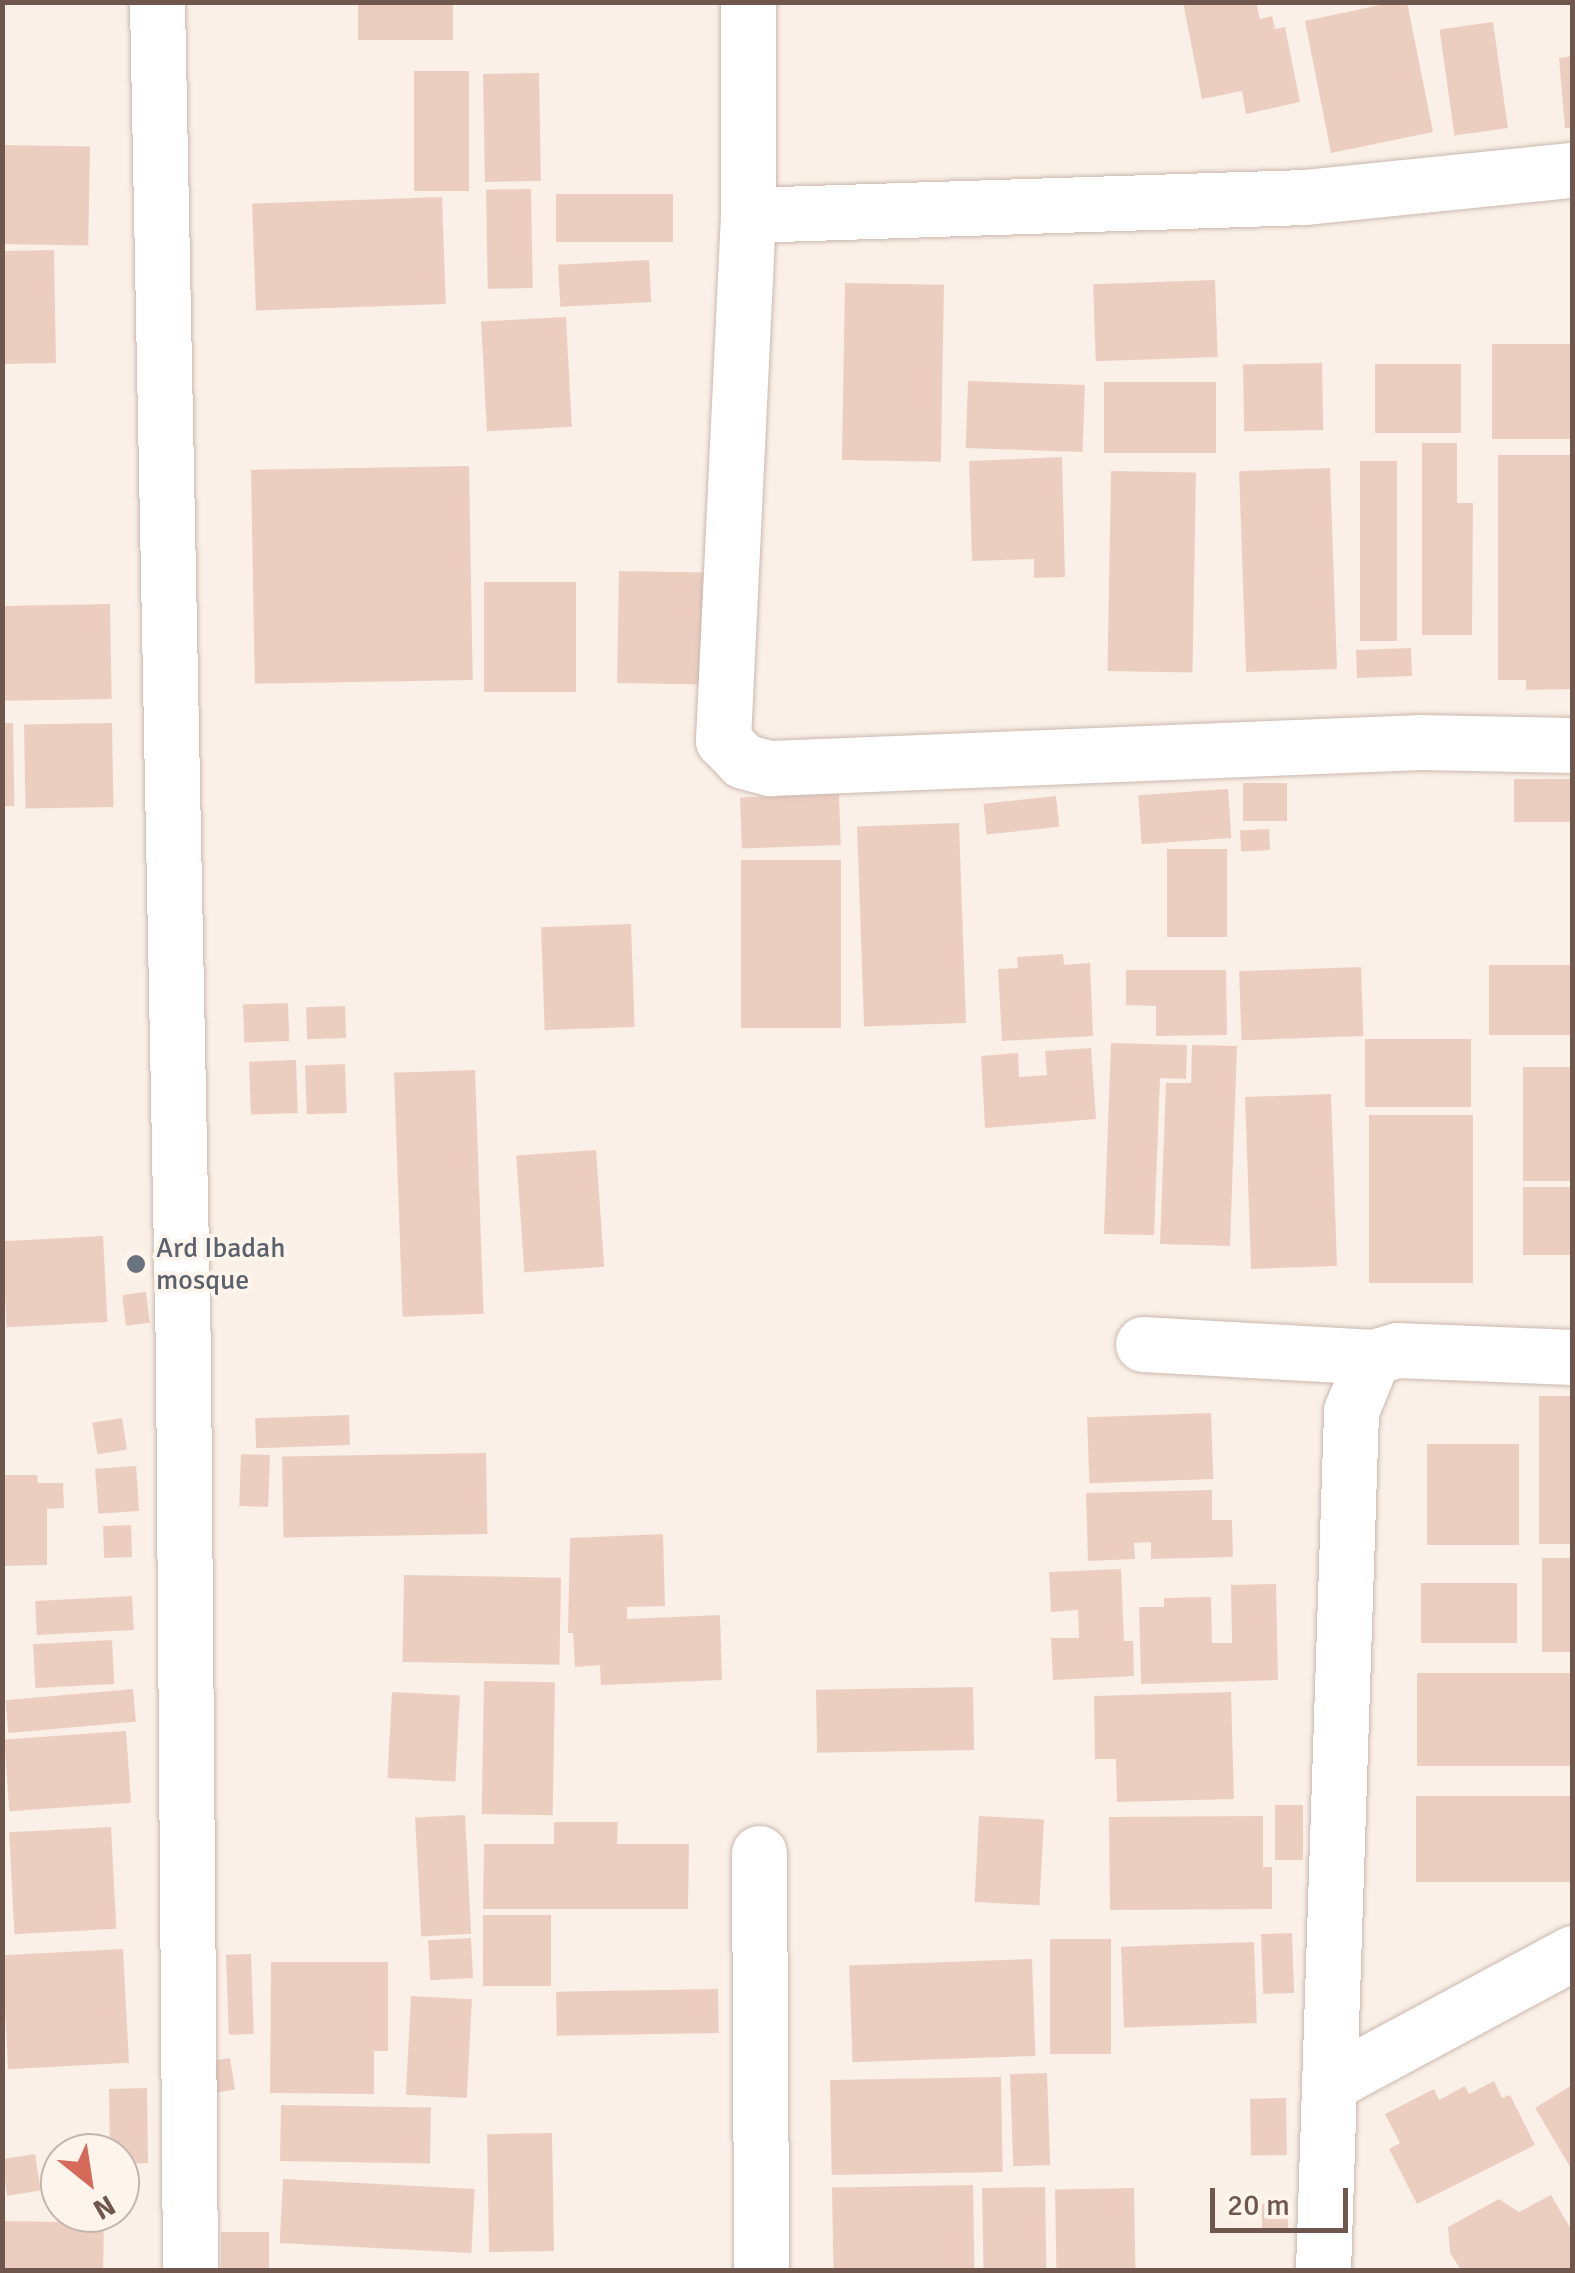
<!DOCTYPE html>
<style>
body{margin:0}
#map{position:relative;width:1575px;height:2273px;overflow:hidden;background:#faf0e7;font-family:Signika,sans-serif}
div>[style]{position:absolute}
.building>*{inset:0;background:#eccec1;transform-origin:0 0}
.roads{filter:drop-shadow(0 0 2px #cab8ae) drop-shadow(0 0 2px #cab8ae)}
.minor>*{height:55px;margin:-27.5px;padding:0 27.5px;transform-origin:27.5px;border-radius:27.5px;background:#fff}
.dots>*{width:28px;height:28px;translate:-50% -50%;box-sizing:border-box;border:5px solid #fdf5ec;border-radius:50%}
span{translate:-50% -50%;white-space:nowrap;text-align:center;line-height:1.15;-webkit-text-stroke:8px #fdf5ec;paint-order:stroke}
.worship-label{font-size:28px;color:#5b616d}
.left{translate:0 -50%;text-align:left}
.frame{position:absolute;inset:0;border:5px solid #70574e;pointer-events:none}
.north{position:absolute;left:40px;top:2133px;width:100px;height:100px;box-sizing:border-box;background:#fdf5ec;border:2px solid #c5b6ad;border-radius:50%;rotate:150deg;font-size:28px;font-weight:700;line-height:40px;text-align:center;color:#70574e}
.north::after{content:'';display:block;margin:auto;width:35px;height:45px;background:#d56a5a;clip-path:polygon(50% 0,100% 100%,50% 72%,0 100%)}
.scale{position:absolute;left:1210px;top:2188px;width:138px;height:45px;box-sizing:border-box;border:5px solid #70574e;border-top:0;padding-left:12px;font-size:30px;line-height:35px;white-space:nowrap;color:#70574e;-webkit-text-stroke:8px #fdf5ec;paint-order:stroke}
</style>
<div id="map">
<div class="building">
<div style="left:358px;top:2px;width:95px;height:38px"></div>
<div style="clip-path:polygon(1183px 2px,1256px 2px,1260px 19px,1272px 16px,1275px 29px,1285px 27px,1300px 102px,1246px 114px,1242px 91px,1202px 99px)"></div>
<div style="clip-path:polygon(1394px 2px,1407px 2px,1433px 132px,1331px 153px,1305px 21px)"></div>
<div style="left:1493px;top:22px;width:107px;height:54px;rotate:82deg"></div>
<div style="clip-path:polygon(1572px 56px,1572px 128px,1565px 128px,1559px 58px)"></div>
<div style="left:414px;top:71px;width:55px;height:120px"></div>
<div style="left:539px;top:73px;width:108px;height:56px;rotate:89deg"></div>
<div style="left:2px;top:145px;width:88px;height:99px;rotate:1deg"></div>
<div style="left:531px;top:189px;width:99px;height:45px;rotate:89deg"></div>
<div style="left:556px;top:194px;width:117px;height:48px"></div>
<div style="left:442px;top:197px;width:107px;height:190px;rotate:88deg"></div>
<div style="left:54px;top:250px;width:113px;height:52px;rotate:89deg"></div>
<div style="left:649px;top:260px;width:42px;height:91px;rotate:87deg"></div>
<div style="left:1215px;top:280px;width:77px;height:122px;rotate:88deg"></div>
<div style="left:845px;top:283px;width:99px;height:177px;rotate:1deg"></div>
<div style="left:566px;top:317px;width:110px;height:85px;rotate:87deg"></div>
<div style="left:1492px;top:344px;width:80px;height:95px"></div>
<div style="left:1322px;top:363px;width:67px;height:79px;rotate:89deg"></div>
<div style="left:1375px;top:364px;width:86px;height:69px"></div>
<div style="left:968px;top:381px;width:117px;height:67px;rotate:2deg"></div>
<div style="left:1104px;top:382px;width:112px;height:71px"></div>
<div style="clip-path:polygon(1422px 443px,1457px 443px,1457px 503px,1473px 503px,1472px 635px,1422px 635px)"></div>
<div style="clip-path:polygon(1498px 455px,1572px 455px,1572px 689px,1526px 690px,1526px 680px,1498px 680px)"></div>
<div style="clip-path:polygon(1062px 457px,1065px 577px,1034px 578px,1034px 559px,972px 561px,969px 461px)"></div>
<div style="left:1360px;top:461px;width:37px;height:180px"></div>
<div style="left:469px;top:466px;width:214px;height:218px;rotate:89deg"></div>
<div style="left:1330px;top:468px;width:201px;height:91px;rotate:88deg"></div>
<div style="left:1111px;top:471px;width:85px;height:200px;rotate:1deg"></div>
<div style="left:619px;top:571px;width:86px;height:112px;rotate:1deg"></div>
<div style="left:484px;top:582px;width:92px;height:110px"></div>
<div style="left:110px;top:604px;width:95px;height:108px;rotate:89deg"></div>
<div style="left:1411px;top:648px;width:28px;height:55px;rotate:88deg"></div>
<div style="left:13px;top:723px;width:83px;height:11px;rotate:89deg"></div>
<div style="left:112px;top:723px;width:84px;height:88px;rotate:89deg"></div>
<div style="left:1514px;top:779px;width:58px;height:43px"></div>
<div style="left:1243px;top:783px;width:44px;height:38px"></div>
<div style="left:1228px;top:789px;width:49px;height:90px;rotate:86deg"></div>
<div style="left:839px;top:794px;width:51px;height:99px;rotate:88deg"></div>
<div style="left:1056px;top:796px;width:31px;height:73px;rotate:84deg"></div>
<div style="left:959px;top:823px;width:200px;height:102px;rotate:88deg"></div>
<div style="left:1269px;top:829px;width:21px;height:29px;rotate:87deg"></div>
<div style="left:1167px;top:849px;width:60px;height:88px"></div>
<div style="left:841px;top:860px;width:168px;height:100px;rotate:90deg"></div>
<div style="left:631px;top:924px;width:103px;height:90px;rotate:88deg"></div>
<div style="clip-path:polygon(1063px 954px,1064px 965px,1090px 963px,1093px 1036px,1002px 1041px,998px 969px,1018px 968px,1017px 957px)"></div>
<div style="left:1572px;top:965px;width:70px;height:83px;rotate:90deg"></div>
<div style="left:1361px;top:967px;width:69px;height:122px;rotate:88deg"></div>
<div style="clip-path:polygon(1126px 970px,1226px 970px,1227px 1035px,1156px 1036px,1156px 1006px,1126px 1005px)"></div>
<div style="left:288px;top:1003px;width:38px;height:45px;rotate:88deg"></div>
<div style="left:345px;top:1006px;width:32px;height:39px;rotate:88deg"></div>
<div style="left:1365px;top:1039px;width:106px;height:68px"></div>
<div style="clip-path:polygon(1111px 1043px,1187px 1045px,1186px 1079px,1160px 1078px,1154px 1235px,1104px 1234px)"></div>
<div style="clip-path:polygon(1192px 1045px,1237px 1046px,1230px 1246px,1160px 1244px,1166px 1083px,1191px 1083px)"></div>
<div style="clip-path:polygon(1091px 1048px,1096px 1119px,985px 1128px,981px 1056px,1018px 1053px,1019px 1077px,1047px 1075px,1045px 1051px)"></div>
<div style="left:296px;top:1060px;width:53px;height:47px;rotate:88deg"></div>
<div style="left:345px;top:1064px;width:49px;height:40px;rotate:88deg"></div>
<div style="left:1572px;top:1067px;width:114px;height:49px;rotate:90deg"></div>
<div style="left:475px;top:1070px;width:244px;height:81px;rotate:88deg"></div>
<div style="left:1331px;top:1094px;width:172px;height:86px;rotate:88deg"></div>
<div style="left:1369px;top:1115px;width:104px;height:168px"></div>
<div style="left:596px;top:1150px;width:117px;height:80px;rotate:86deg"></div>
<div style="left:1572px;top:1187px;width:68px;height:49px;rotate:90deg"></div>
<div style="left:103px;top:1236px;width:86px;height:101px;rotate:87deg"></div>
<div style="left:146px;top:1292px;width:31px;height:24px;rotate:83deg"></div>
<div style="left:1572px;top:1396px;width:148px;height:33px;rotate:90deg"></div>
<div style="left:1211px;top:1413px;width:66px;height:124px;rotate:88deg"></div>
<div style="left:349px;top:1415px;width:30px;height:94px;rotate:88deg"></div>
<div style="left:122px;top:1418px;width:32px;height:30px;rotate:81deg"></div>
<div style="left:1427px;top:1444px;width:92px;height:101px"></div>
<div style="left:486px;top:1453px;width:81px;height:204px;rotate:89deg"></div>
<div style="left:241px;top:1454px;width:29px;height:52px;rotate:2deg"></div>
<div style="left:136px;top:1466px;width:45px;height:41px;rotate:86deg"></div>
<div style="clip-path:polygon(2px 1475px,37px 1475px,38px 1483px,63px 1483px,64px 1508px,47px 1509px,47px 1565px,2px 1566px)"></div>
<div style="clip-path:polygon(1212px 1490px,1212px 1520px,1232px 1520px,1233px 1557px,1151px 1559px,1151px 1542px,1134px 1543px,1135px 1559px,1088px 1561px,1086px 1493px)"></div>
<div style="left:131px;top:1525px;width:32px;height:28px;rotate:88deg"></div>
<div style="clip-path:polygon(663px 1534px,665px 1606px,627px 1607px,627px 1619px,720px 1615px,722px 1680px,601px 1685px,600px 1665px,575px 1667px,573px 1633px,568px 1633px,570px 1538px)"></div>
<div style="left:1542px;top:1558px;width:30px;height:94px"></div>
<div style="clip-path:polygon(1121px 1569px,1124px 1641px,1133px 1641px,1134px 1676px,1053px 1680px,1051px 1638px,1079px 1638px,1078px 1610px,1051px 1612px,1049px 1572px)"></div>
<div style="left:404px;top:1575px;width:157px;height:87px;rotate:1deg"></div>
<div style="left:1421px;top:1583px;width:96px;height:60px"></div>
<div style="clip-path:polygon(1276px 1584px,1278px 1680px,1141px 1684px,1139px 1607px,1164px 1607px,1164px 1598px,1211px 1597px,1212px 1643px,1232px 1643px,1231px 1585px)"></div>
<div style="left:132px;top:1596px;width:34px;height:97px;rotate:87deg"></div>
<div style="left:112px;top:1640px;width:44px;height:79px;rotate:87deg"></div>
<div style="left:1572px;top:1673px;width:93px;height:155px;rotate:90deg"></div>
<div style="left:484px;top:1681px;width:71px;height:133px;rotate:1deg"></div>
<div style="left:973px;top:1687px;width:63px;height:157px;rotate:89deg"></div>
<div style="left:133px;top:1689px;width:33px;height:128px;rotate:85deg"></div>
<div style="left:392px;top:1692px;width:68px;height:86px;rotate:3deg"></div>
<div style="clip-path:polygon(1231px 1692px,1234px 1799px,1117px 1802px,1116px 1759px,1095px 1759px,1094px 1696px)"></div>
<div style="left:126px;top:1731px;width:72px;height:122px;rotate:86deg"></div>
<div style="left:1416px;top:1796px;width:156px;height:86px"></div>
<div style="left:1275px;top:1805px;width:28px;height:55px"></div>
<div style="left:465px;top:1815px;width:119px;height:50px;rotate:87deg"></div>
<div style="left:979px;top:1816px;width:65px;height:86px;rotate:3deg"></div>
<div style="clip-path:polygon(1263px 1816px,1263px 1867px,1272px 1867px,1272px 1909px,1110px 1910px,1109px 1817px)"></div>
<div style="clip-path:polygon(554px 1822px,618px 1822px,617px 1844px,689px 1844px,688px 1909px,483px 1909px,484px 1844px,554px 1844px)"></div>
<div style="left:111px;top:1827px;width:102px;height:102px;rotate:87deg"></div>
<div style="left:483px;top:1915px;width:68px;height:71px"></div>
<div style="left:1292px;top:1933px;width:60px;height:31px;rotate:88deg"></div>
<div style="left:471px;top:1938px;width:40px;height:43px;rotate:87deg"></div>
<div style="left:1111px;top:1939px;width:115px;height:61px;rotate:90deg"></div>
<div style="left:1254px;top:1942px;width:81px;height:133px;rotate:88deg"></div>
<div style="left:123px;top:1949px;width:114px;height:121px;rotate:87deg"></div>
<div style="left:251px;top:1954px;width:80px;height:25px;rotate:88deg"></div>
<div style="left:1032px;top:1959px;width:97px;height:183px;rotate:88deg"></div>
<div style="clip-path:polygon(271px 1962px,388px 1962px,388px 2051px,374px 2051px,374px 2094px,270px 2093px)"></div>
<div style="left:718px;top:1989px;width:44px;height:162px;rotate:89deg"></div>
<div style="left:411px;top:1996px;width:61px;height:99px;rotate:3deg"></div>
<div style="left:230px;top:2058px;width:32px;height:20px;rotate:81deg"></div>
<div style="left:1047px;top:2073px;width:92px;height:37px;rotate:88deg"></div>
<div style="left:1001px;top:2077px;width:95px;height:171px;rotate:89deg"></div>
<div style="clip-path:polygon(1494px 2081px,1502px 2098px,1510px 2095px,1535px 2145px,1417px 2204px,1389px 2149px,1400px 2143px,1385px 2114px,1434px 2089px,1439px 2100px,1465px 2086px,1469px 2094px)"></div>
<div style="clip-path:polygon(1572px 2085px,1572px 2170px,1535px 2108px)"></div>
<div style="clip-path:polygon(147px 2088px,148px 2163px,120px 2164px,120px 2153px,110px 2153px,109px 2089px)"></div>
<div style="left:1286px;top:2098px;width:57px;height:36px;rotate:89deg"></div>
<div style="left:281px;top:2105px;width:150px;height:56px;rotate:1deg"></div>
<div style="left:552px;top:2133px;width:118px;height:65px;rotate:89deg"></div>
<div style="left:35px;top:2154px;width:37px;height:34px;rotate:81deg"></div>
<div style="left:283px;top:2179px;width:192px;height:64px;rotate:3deg"></div>
<div style="left:973px;top:2185px;width:85px;height:141px;rotate:89deg"></div>
<div style="left:1045px;top:2187px;width:83px;height:63px;rotate:89deg"></div>
<div style="left:1134px;top:2188px;width:82px;height:79px;rotate:89deg"></div>
<div style="clip-path:polygon(1551px 2195px,1572px 2231px,1572px 2270px,1461px 2270px,1450px 2253px,1448px 2227px,1499px 2199px,1519px 2212px)"></div>
<div style="left:1288px;top:2204px;width:29px;height:26px;rotate:90deg"></div>
<div style="left:2px;top:2221px;width:102px;height:49px;rotate:1deg"></div>
<div style="left:221px;top:2232px;width:48px;height:38px"></div>
</div>
<div class="roads">
<div class="minor">
<div style="left:157px;top:2px;width:1359px;rotate:88.9deg"></div>
<div style="left:183px;top:1361px;width:909px;rotate:89.56deg"></div>
<div style="left:748px;top:2px;width:213px;rotate:90deg"></div>
<div style="left:748px;top:215px;width:526px;rotate:92.73deg"></div>
<div style="left:723px;top:740px;width:29px;rotate:46deg"></div>
<div style="left:743px;top:761px;width:28px;rotate:15deg"></div>
<div style="left:770px;top:768px;width:651px;rotate:-2.29deg"></div>
<div style="left:1420px;top:742px;width:152px;rotate:1.1deg"></div>
<div style="left:748px;top:215px;width:556px;rotate:-1.85deg"></div>
<div style="left:1304px;top:197px;width:269px;rotate:-5.8deg"></div>
<div style="left:1143px;top:1344px;width:230px;rotate:3.2deg"></div>
<div style="left:759px;top:1853px;width:417px;rotate:89.7deg"></div>
<div style="left:1329px;top:2084px;width:276px;rotate:-28.3deg"></div>
<div style="left:1323px;top:2270px;width:859px;rotate:-88.13deg"></div>
<div style="left:1351px;top:1411px;width:58px;rotate:-67.8deg"></div>
<div style="left:1373px;top:1357px;width:25px;rotate:-16deg"></div>
<div style="left:1397px;top:1350px;width:175px;rotate:2.3deg"></div>
</div>
</div>
<div class="dots">
<div style="left:136px;top:1264px;background:#6b7280"></div>
</div>
<div class="worship-label">
<span class="left" style="left:156px;top:1264px">Ard Ibadah<br>mosque</span>
</div>
<div class="frame"></div>
<div class="north">N</div>
<div class="scale">20 m</div>
</div>
